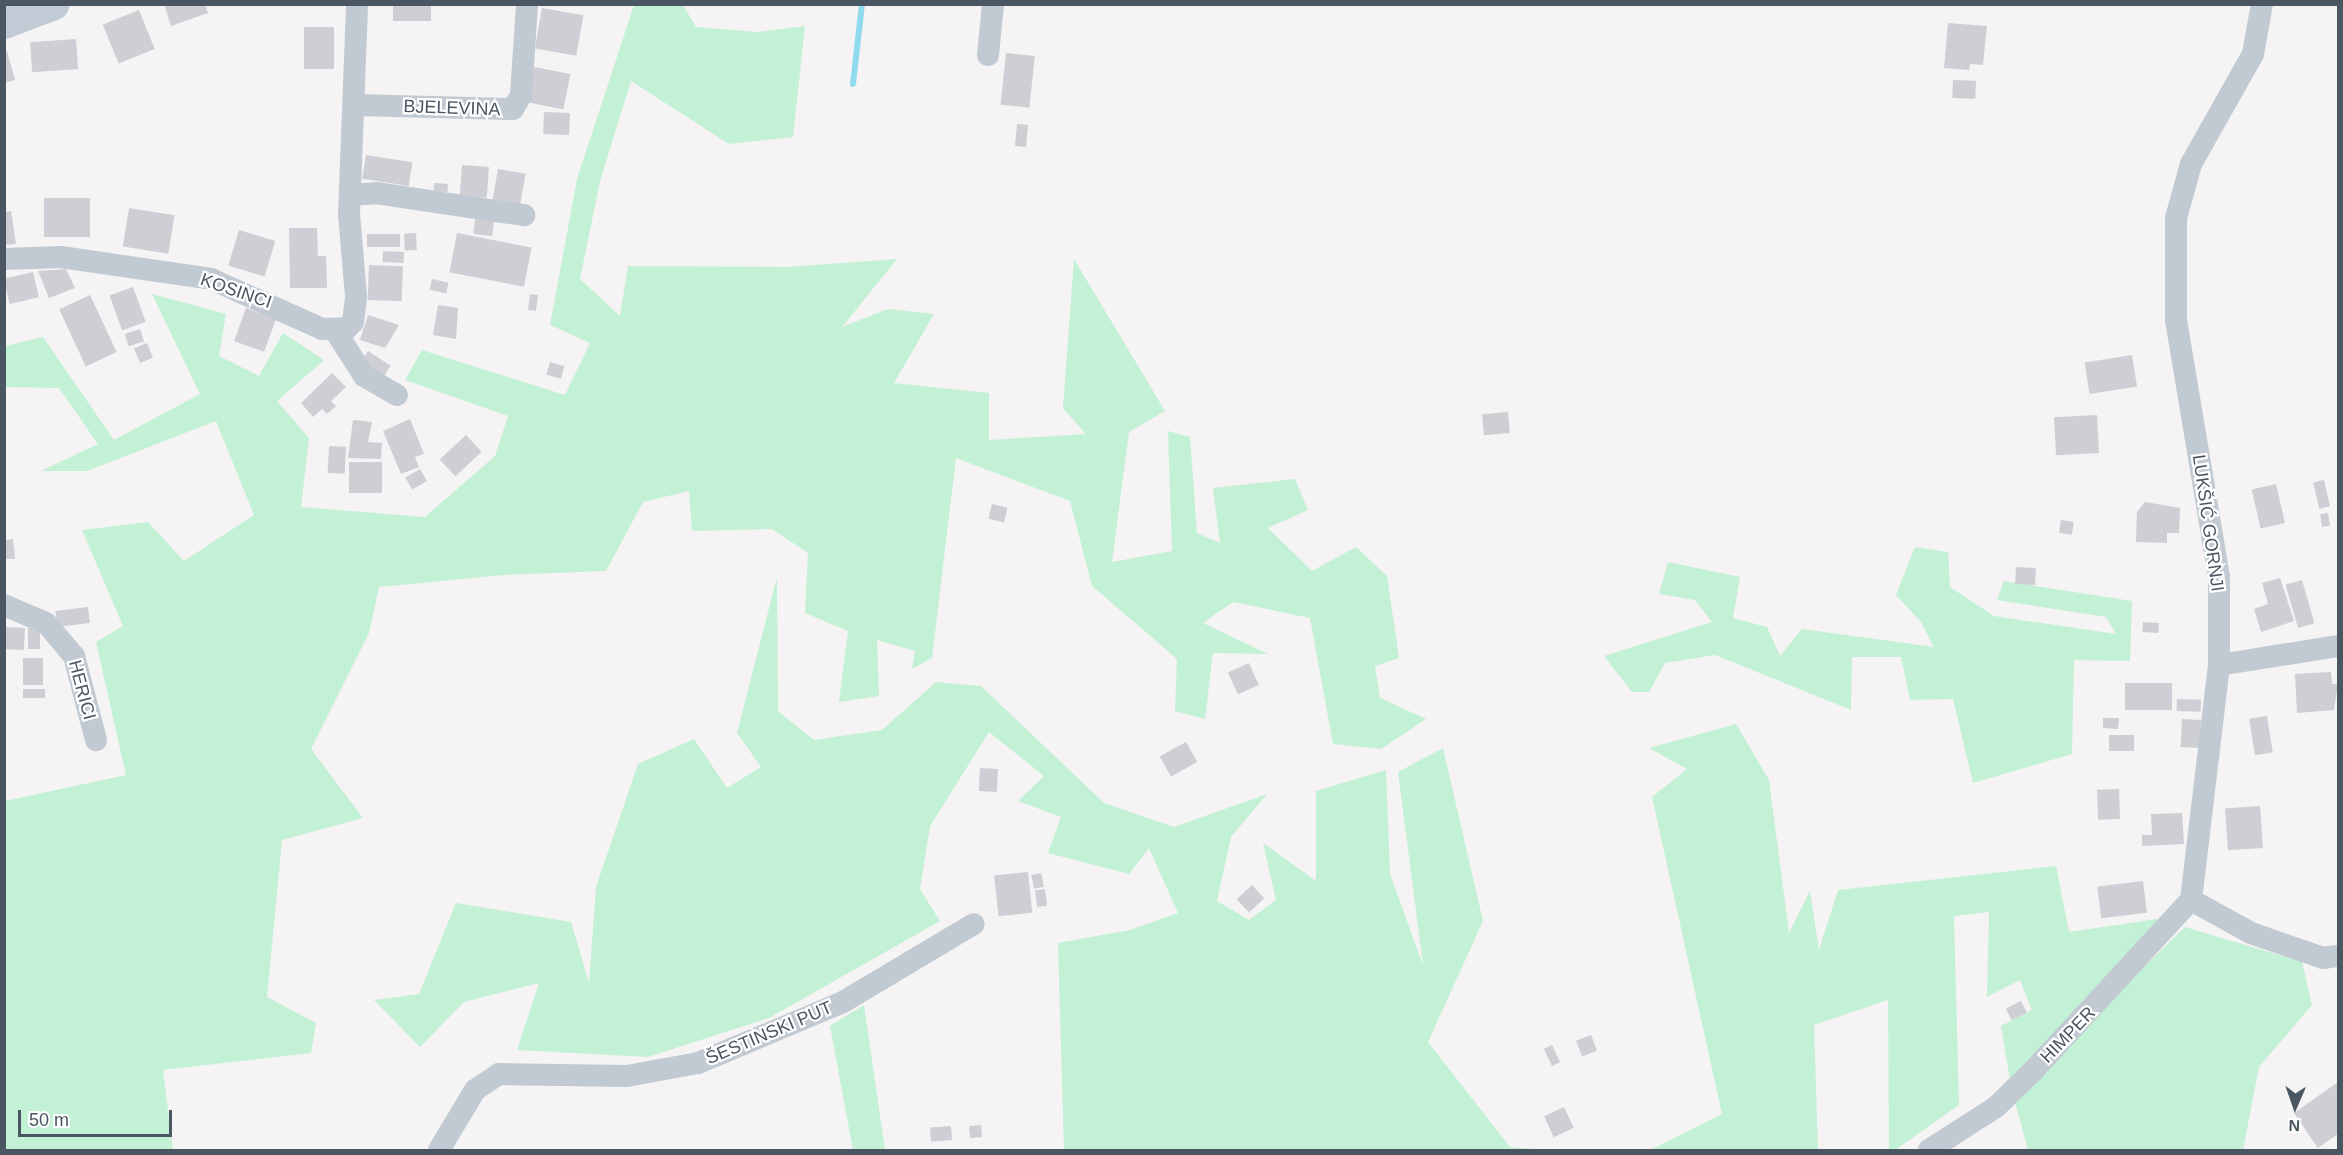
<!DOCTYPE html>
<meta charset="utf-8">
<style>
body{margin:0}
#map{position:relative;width:2343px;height:1155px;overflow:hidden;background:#f5f3f3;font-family:Helvetica,sans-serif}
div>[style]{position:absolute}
.green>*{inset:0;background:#c3f1d5}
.stream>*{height:6px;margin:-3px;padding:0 3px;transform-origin:3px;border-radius:3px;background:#90daee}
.building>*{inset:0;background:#cdcfd5;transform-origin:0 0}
.minor>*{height:22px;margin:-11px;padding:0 11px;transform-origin:11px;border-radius:11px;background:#c1cad2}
.secondary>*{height:32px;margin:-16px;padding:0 16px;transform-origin:16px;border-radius:16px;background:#c1cbd6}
span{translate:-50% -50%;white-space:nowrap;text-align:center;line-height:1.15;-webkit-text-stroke:4.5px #fff;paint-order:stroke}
.street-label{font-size:18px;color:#4a5661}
.frame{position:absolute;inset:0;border:6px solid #4a5661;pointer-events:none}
.north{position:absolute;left:2265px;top:1077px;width:60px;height:60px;-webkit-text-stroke:4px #fff;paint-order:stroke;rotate:182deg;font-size:16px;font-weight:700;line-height:24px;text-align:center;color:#4a5661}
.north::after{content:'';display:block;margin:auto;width:21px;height:27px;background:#4a5661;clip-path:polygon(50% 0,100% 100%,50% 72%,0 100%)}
.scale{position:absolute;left:18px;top:1110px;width:154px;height:27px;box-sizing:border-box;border:3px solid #4a5661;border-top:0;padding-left:8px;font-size:18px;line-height:21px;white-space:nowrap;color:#4a5661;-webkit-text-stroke:4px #fff;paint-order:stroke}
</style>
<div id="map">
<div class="green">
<div style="clip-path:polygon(634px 5px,683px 5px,696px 27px,758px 32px,805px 26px,793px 137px,729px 144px,631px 81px,600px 181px,580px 279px,620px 316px,628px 266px,787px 267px,897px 259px,842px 327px,888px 309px,934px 314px,894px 383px,989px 393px,989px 440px,1086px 434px,1063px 408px,1074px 259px,1165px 411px,1129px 432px,1112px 562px,1172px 551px,1168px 431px,1190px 437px,1197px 533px,1220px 543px,1213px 488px,1295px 479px,1308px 510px,1268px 528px,1312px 571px,1356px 547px,1387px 576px,1399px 658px,1375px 666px,1380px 698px,1426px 719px,1381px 749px,1333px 744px,1310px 618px,1233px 602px,1203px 623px,1268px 654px,1213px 653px,1205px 719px,1175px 711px,1177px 659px,1092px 586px,1070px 501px,956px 458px,932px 658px,912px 669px,915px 651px,877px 640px,879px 696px,839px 702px,848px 631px,805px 613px,808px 553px,772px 529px,692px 531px,689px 491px,643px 502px,606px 571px,504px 575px,379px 587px,369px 633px,311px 749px,363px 818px,282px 840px,267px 997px,316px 1023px,311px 1053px,163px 1070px,173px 1150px,6px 1150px,5px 801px,126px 775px,96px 642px,123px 626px,82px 530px,148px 522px,184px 561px,254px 515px,216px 421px,87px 471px,41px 471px,98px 444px,59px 388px,5px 387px,5px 346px,43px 337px,114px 440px,200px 394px,152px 294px,226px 314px,219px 356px,259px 376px,283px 333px,324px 360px,277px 401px,309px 438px,301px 507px,425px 517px,495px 456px,508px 416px,405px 380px,422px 350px,565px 395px,590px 343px,550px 325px,577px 179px)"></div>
<div style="clip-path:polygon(1915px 547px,1948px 552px,1950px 587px,1994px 616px,2116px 634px,2106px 617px,1997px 600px,2004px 581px,2132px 601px,2130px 661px,2074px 660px,2072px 754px,1973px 783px,1953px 699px,1910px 700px,1901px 657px,1852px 657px,1851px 710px,1715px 655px,1665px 663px,1649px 692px,1632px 692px,1604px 656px,1712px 622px,1695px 600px,1659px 594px,1668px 562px,1740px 577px,1733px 618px,1767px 627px,1780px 656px,1802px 629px,1934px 647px,1921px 622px,1896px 595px)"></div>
<div style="clip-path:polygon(777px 577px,778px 711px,814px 740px,882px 730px,936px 682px,981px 686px,1104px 803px,1174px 827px,1267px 794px,1231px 837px,1217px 901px,1249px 920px,1276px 900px,1263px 843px,1316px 881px,1316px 791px,1386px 770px,1390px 874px,1423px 965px,1398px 772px,1443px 748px,1483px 921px,1428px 1042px,1510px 1147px,1545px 1150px,1064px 1150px,1058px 943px,1130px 930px,1178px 913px,1149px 848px,1129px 874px,1048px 853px,1061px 817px,1018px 801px,1044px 776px,989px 732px,930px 826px,920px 889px,940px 921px,769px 1018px,648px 1057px,517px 1050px,539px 983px,464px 1002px,420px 1047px,374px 1000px,419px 994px,456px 903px,571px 922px,589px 983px,596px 887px,638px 764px,694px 739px,727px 788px,761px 767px,737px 733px)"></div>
<div style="clip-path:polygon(1736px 724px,1769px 780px,1789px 933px,1810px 891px,1819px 950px,1838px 890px,2056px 866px,2069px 932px,2171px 917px,2010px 1080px,2001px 1026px,2032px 1010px,2020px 980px,1987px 997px,1989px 912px,1954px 916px,1959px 1105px,1895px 1150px,1889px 1150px,1888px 1000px,1814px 1025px,1818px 1150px,1650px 1150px,1722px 1114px,1652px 797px,1687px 769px,1649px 748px)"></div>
<div style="clip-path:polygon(2185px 927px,2302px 962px,2312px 1005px,2259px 1067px,2243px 1150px,2028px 1150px,2013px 1095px)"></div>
<div style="clip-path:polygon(864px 1005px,885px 1150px,853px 1150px,830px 1026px)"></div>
</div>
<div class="stream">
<div style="left:853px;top:84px;width:81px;rotate:-83.6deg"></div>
</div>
<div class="building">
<div style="clip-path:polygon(164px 4px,205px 4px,208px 13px,171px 26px)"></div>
<div style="left:393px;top:4px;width:38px;height:17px"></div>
<div style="left:542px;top:8px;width:42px;height:41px;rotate:10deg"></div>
<div style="left:139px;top:10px;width:42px;height:39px;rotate:68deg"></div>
<div style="clip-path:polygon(1948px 23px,1987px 26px,1983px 65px,1970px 64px,1969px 70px,1944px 68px)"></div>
<div style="left:304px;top:27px;width:30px;height:42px"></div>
<div style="left:76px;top:39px;width:30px;height:46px;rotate:86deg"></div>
<div style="clip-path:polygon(7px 51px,15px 80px,4px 83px,4px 52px)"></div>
<div style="left:1006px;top:53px;width:29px;height:52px;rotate:6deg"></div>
<div style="left:534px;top:67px;width:37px;height:36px;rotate:11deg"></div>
<div style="left:1953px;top:80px;width:23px;height:18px;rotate:2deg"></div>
<div style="left:544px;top:112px;width:26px;height:22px;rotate:2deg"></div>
<div style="left:1017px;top:124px;width:11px;height:22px;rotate:5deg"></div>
<div style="left:366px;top:155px;width:47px;height:24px;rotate:9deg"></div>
<div style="left:462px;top:165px;width:27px;height:31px;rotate:4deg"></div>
<div style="left:498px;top:169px;width:28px;height:31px;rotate:10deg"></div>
<div style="left:434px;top:183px;width:14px;height:8px;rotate:4deg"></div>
<div style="left:44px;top:198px;width:46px;height:39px"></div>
<div style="left:129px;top:208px;width:46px;height:39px;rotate:9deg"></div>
<div style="clip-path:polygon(11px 211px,16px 244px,4px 245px,4px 212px)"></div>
<div style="left:475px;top:219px;width:19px;height:15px;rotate:6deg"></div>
<div style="clip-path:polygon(289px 228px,317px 228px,318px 256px,326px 256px,327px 288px,290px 288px)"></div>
<div style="left:239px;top:230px;width:38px;height:37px;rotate:17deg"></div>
<div style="left:416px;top:233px;width:17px;height:12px;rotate:87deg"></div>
<div style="left:457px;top:233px;width:76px;height:40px;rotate:11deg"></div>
<div style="left:367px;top:234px;width:33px;height:13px"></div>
<div style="left:383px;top:251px;width:21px;height:11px;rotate:3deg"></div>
<div style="left:369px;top:265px;width:34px;height:35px;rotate:2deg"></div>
<div style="clip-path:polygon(66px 269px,75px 288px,49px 298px,38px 271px)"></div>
<div style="left:33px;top:272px;width:26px;height:30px;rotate:77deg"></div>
<div style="left:432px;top:279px;width:17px;height:11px;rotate:13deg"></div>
<div style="left:133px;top:287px;width:37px;height:25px;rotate:70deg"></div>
<div style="left:530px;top:294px;width:8px;height:16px;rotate:7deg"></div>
<div style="left:90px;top:295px;width:63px;height:34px;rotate:65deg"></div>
<div style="clip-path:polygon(438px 305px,458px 308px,456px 339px,433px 335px)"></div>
<div style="left:246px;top:308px;width:32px;height:35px;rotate:20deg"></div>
<div style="clip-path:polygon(368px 315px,399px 325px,385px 348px,360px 340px)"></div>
<div style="left:140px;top:329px;width:13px;height:16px;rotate:72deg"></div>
<div style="left:147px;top:343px;width:16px;height:14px;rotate:68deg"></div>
<div style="left:368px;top:351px;width:27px;height:17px;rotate:33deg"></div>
<div style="left:2132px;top:355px;width:32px;height:48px;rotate:81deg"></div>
<div style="left:550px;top:362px;width:15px;height:13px;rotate:16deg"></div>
<div style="clip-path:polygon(332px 373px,346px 387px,331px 401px,336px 406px,327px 414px,322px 409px,313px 417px,301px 403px)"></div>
<div style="left:1508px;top:412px;width:21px;height:26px;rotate:85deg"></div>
<div style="left:2097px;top:415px;width:38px;height:43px;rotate:87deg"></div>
<div style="clip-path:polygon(410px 419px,424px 454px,415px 457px,419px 467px,401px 474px,383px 431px)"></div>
<div style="clip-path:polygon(353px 420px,372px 422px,368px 442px,382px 443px,381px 459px,348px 458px)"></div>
<div style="left:466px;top:435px;width:23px;height:36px;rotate:47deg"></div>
<div style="left:329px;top:446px;width:17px;height:27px;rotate:3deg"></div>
<div style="left:382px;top:462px;width:31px;height:33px;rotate:90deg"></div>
<div style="left:420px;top:469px;width:14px;height:17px;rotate:60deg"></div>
<div style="left:2324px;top:480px;width:27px;height:11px;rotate:77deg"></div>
<div style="left:2276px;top:484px;width:40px;height:25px;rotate:77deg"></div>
<div style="clip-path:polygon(2145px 502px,2180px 508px,2179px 533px,2167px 533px,2167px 543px,2136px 542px,2137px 512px)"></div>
<div style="left:992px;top:504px;width:16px;height:15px;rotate:14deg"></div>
<div style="left:2328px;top:513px;width:13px;height:8px;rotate:81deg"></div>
<div style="left:2061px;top:520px;width:13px;height:13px;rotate:9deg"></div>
<div style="clip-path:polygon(13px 539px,15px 559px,4px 559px,4px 540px)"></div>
<div style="left:2016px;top:567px;width:20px;height:17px;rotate:3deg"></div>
<div style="clip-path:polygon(2280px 578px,2294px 621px,2261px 632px,2254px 609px,2268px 604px,2262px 583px)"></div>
<div style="left:2302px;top:580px;width:45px;height:17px;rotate:74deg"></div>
<div style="left:88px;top:607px;width:16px;height:33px;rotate:83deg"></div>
<div style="left:2143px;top:622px;width:16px;height:10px;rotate:4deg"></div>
<div style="left:4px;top:627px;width:21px;height:22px;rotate:3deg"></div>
<div style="left:28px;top:628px;width:12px;height:21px"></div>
<div style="left:23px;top:658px;width:20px;height:27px"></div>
<div style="left:1249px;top:663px;width:24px;height:23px;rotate:66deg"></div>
<div style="clip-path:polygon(2331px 672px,2332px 684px,2338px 684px,2334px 710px,2297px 713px,2295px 674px)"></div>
<div style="left:2125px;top:683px;width:47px;height:27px"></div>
<div style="left:23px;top:689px;width:22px;height:9px"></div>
<div style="left:2177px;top:699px;width:24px;height:12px;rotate:2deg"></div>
<div style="left:2267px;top:716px;width:37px;height:18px;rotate:81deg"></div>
<div style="clip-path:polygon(2103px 718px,2119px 718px,2118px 729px,2103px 728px)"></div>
<div style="left:2182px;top:719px;width:19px;height:28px;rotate:3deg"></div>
<div style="left:2109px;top:735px;width:25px;height:16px"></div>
<div style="left:1186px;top:742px;width:23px;height:30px;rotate:61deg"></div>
<div style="left:980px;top:768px;width:18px;height:23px;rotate:3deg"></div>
<div style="left:2119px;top:789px;width:30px;height:22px;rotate:88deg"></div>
<div style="left:2260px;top:806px;width:42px;height:35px;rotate:86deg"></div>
<div style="clip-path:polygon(2182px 813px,2184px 844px,2142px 846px,2142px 835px,2152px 835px,2151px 814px)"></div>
<div style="left:1028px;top:872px;width:41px;height:34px;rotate:84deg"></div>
<div style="left:1041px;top:873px;width:14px;height:10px;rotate:78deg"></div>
<div style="left:2143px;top:881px;width:32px;height:46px;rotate:83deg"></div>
<div style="left:1252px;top:885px;width:18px;height:21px;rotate:47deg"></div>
<div style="left:1045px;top:889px;width:17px;height:10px;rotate:83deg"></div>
<div style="left:2021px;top:1001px;width:13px;height:17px;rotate:63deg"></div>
<div style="left:1591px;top:1035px;width:17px;height:16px;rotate:69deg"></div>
<div style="left:1552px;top:1045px;width:19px;height:9px;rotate:65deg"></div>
<div style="clip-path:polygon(2338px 1082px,2338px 1134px,2318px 1148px,2294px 1113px)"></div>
<div style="left:1564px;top:1107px;width:23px;height:22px;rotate:65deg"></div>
<div style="left:981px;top:1125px;width:12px;height:12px;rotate:85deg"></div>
<div style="left:951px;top:1126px;width:14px;height:21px;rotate:86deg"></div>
</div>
<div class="minor">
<div style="left:988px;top:55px;width:51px;rotate:-84.4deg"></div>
<div style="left:355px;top:105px;width:158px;rotate:1.5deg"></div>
<div style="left:513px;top:109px;width:16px;rotate:-60deg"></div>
<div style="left:521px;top:95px;width:91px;rotate:-86.2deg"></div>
<div style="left:350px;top:195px;width:26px;rotate:-4deg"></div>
<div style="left:376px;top:193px;width:150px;rotate:8.5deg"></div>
<div style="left:4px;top:259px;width:57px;rotate:-2deg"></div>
<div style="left:61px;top:257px;width:152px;rotate:8.3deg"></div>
<div style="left:211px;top:279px;width:122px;rotate:24.2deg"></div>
<div style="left:322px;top:329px;width:25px;rotate:-2deg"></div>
<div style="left:347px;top:328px;width:8px;rotate:-45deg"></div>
<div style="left:353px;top:322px;width:26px;rotate:-83deg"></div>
<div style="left:356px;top:296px;width:81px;rotate:-94.9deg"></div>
<div style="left:349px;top:215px;width:211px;rotate:-87.8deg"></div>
<div style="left:336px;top:332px;width:52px;rotate:57.5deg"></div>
<div style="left:364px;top:376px;width:38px;rotate:30deg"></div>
<div style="left:4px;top:605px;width:46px;rotate:23.2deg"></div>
<div style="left:46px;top:623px;width:43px;rotate:49.7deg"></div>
<div style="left:74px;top:656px;width:87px;rotate:75.3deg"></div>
<div style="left:2219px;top:665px;width:121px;rotate:-9.1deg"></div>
<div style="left:2191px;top:900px;width:68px;rotate:28.8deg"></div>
<div style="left:2251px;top:933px;width:76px;rotate:19.1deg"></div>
<div style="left:2323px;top:958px;width:15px;rotate:-8deg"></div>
<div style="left:439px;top:1150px;width:70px;rotate:-59deg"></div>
<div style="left:475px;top:1090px;width:29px;rotate:-34deg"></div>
<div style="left:499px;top:1074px;width:128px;rotate:0.9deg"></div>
<div style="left:627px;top:1076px;width:72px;rotate:-10.4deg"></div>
<div style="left:698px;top:1063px;width:157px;rotate:-22.8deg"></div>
<div style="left:843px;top:1002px;width:152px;rotate:-30.8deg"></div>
<div style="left:1929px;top:1150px;width:80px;rotate:-32.7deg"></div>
<div style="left:1996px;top:1107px;width:52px;rotate:-44.2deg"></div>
<div style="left:2033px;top:1071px;width:233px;rotate:-47.3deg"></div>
<div style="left:2191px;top:900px;width:237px;rotate:-83.2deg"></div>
<div style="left:2219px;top:665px;width:88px;rotate:-90deg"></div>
<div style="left:2219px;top:577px;width:260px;rotate:-99.5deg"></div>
<div style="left:2176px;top:321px;width:103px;rotate:-90deg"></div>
<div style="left:2176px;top:218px;width:56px;rotate:-74.5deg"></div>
<div style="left:2191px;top:164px;width:126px;rotate:-60.6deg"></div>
<div style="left:2253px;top:54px;width:51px;rotate:-79.8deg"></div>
</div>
<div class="secondary">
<div style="left:4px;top:23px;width:53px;rotate:-20.8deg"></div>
</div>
<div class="street-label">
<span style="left:452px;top:108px;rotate:2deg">BJELEVINA</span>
<span style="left:236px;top:291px;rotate:19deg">KOSINCI</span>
<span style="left:2208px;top:523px;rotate:82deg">LUKŠIĆ GORNJI</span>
<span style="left:82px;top:690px;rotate:75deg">HERICI</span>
<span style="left:769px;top:1033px;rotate:-23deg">ŠESTINSKI PUT</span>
<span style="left:2068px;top:1035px;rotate:-46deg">HIMPER</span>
</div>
<div class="frame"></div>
<div class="north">N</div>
<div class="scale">50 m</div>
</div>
